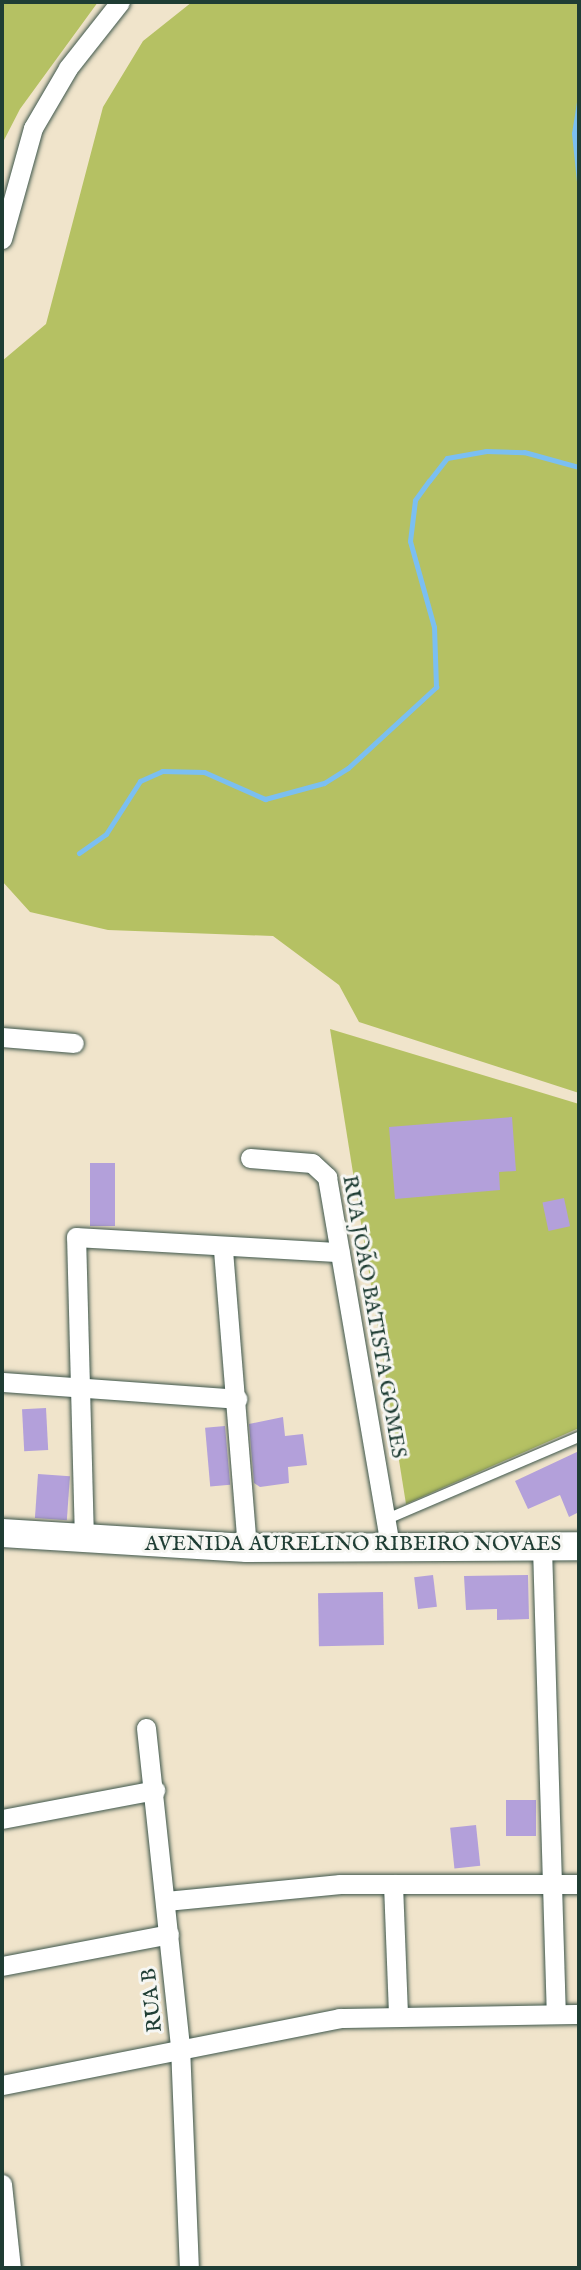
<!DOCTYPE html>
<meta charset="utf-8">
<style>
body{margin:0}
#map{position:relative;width:581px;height:2270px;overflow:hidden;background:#f0e4cb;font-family:"IM FELL English",serif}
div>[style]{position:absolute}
.green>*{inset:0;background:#b5c163}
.stream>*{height:5px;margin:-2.5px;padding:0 2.5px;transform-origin:2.5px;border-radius:2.5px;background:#7bbff1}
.building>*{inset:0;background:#b3a0da;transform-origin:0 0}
.roads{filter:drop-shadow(0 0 2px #3e564b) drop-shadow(0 0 2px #3e564b)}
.lane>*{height:10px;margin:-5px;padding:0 5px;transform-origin:5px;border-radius:5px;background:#fff}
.street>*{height:19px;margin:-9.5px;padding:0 9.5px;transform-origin:9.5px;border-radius:9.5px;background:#fff}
.secondary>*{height:28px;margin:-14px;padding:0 14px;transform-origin:14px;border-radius:14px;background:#fff}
span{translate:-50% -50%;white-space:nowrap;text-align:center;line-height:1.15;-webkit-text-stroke:6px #f6f6f2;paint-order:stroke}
.street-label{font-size:21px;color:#1f3d34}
.frame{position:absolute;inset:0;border:4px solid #1f3d34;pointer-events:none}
</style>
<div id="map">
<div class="green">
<div style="clip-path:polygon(2px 2px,98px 2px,20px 109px,2px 144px)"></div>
<div style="clip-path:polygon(192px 2px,579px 2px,579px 1093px,359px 1022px,339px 985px,273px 936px,108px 930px,30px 912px,2px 881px,2px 361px,46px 324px,103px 107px,143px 41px)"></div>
<div style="clip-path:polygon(330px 1029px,579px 1104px,579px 1428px,406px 1504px)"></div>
</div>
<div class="stream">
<div style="left:579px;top:102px;width:31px;rotate:99deg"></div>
<div style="left:574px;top:133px;width:48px;rotate:84.1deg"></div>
<div style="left:79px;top:853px;width:33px;rotate:-35deg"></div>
<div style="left:106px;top:834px;width:63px;rotate:-57.3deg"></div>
<div style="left:140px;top:781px;width:24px;rotate:-24deg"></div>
<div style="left:162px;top:771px;width:42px;rotate:1.4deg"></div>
<div style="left:204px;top:772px;width:67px;rotate:23.9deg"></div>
<div style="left:265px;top:799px;width:61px;rotate:-15.2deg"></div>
<div style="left:324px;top:783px;width:28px;rotate:-32deg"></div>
<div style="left:348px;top:768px;width:120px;rotate:-42.6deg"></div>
<div style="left:436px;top:687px;width:60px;rotate:-91.9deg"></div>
<div style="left:434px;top:627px;width:89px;rotate:-105.6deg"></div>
<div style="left:410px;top:541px;width:41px;rotate:-83deg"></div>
<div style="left:415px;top:500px;width:24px;rotate:-54deg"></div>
<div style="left:429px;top:481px;width:29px;rotate:-52deg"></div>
<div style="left:447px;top:458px;width:40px;rotate:-10deg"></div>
<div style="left:486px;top:451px;width:38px;rotate:2deg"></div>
<div style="left:524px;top:452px;width:57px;rotate:15.3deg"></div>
</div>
<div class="building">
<div style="clip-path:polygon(512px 1117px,516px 1171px,499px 1172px,500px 1190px,395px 1199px,389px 1127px)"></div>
<div style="left:90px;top:1163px;width:25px;height:63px"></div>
<div style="left:564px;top:1198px;width:29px;height:22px;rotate:78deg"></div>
<div style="left:46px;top:1408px;width:42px;height:24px;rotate:87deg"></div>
<div style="clip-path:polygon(283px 1417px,285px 1436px,303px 1434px,307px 1465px,288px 1467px,289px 1483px,260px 1487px,254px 1483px,249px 1424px)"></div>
<div style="left:225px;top:1426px;width:59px;height:20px;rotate:85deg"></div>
<div style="clip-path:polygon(579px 1451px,579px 1512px,569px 1517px,560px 1495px,528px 1509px,515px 1481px)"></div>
<div style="left:38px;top:1474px;width:32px;height:44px;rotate:4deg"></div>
<div style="left:433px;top:1575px;width:32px;height:19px;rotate:83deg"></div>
<div style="clip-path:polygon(528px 1575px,529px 1619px,497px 1620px,497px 1609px,466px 1610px,464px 1576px)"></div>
<div style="left:383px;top:1592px;width:53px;height:65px;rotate:89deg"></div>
<div style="left:506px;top:1800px;width:30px;height:36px"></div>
<div style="left:476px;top:1825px;width:41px;height:26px;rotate:84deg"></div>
</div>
<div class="roads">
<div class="lane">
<div style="left:385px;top:1520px;width:211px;rotate:-23.2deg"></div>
</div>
<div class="street">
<div style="left:2px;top:239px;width:115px;rotate:-74.4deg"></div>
<div style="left:33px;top:128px;width:69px;rotate:-59.7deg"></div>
<div style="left:68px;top:68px;width:84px;rotate:-51.8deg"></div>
<div style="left:2px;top:1037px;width:72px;rotate:4.8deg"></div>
<div style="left:250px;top:1158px;width:62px;rotate:4.6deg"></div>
<div style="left:312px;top:1163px;width:21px;rotate:43deg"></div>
<div style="left:327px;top:1177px;width:375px;rotate:80.3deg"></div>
<div style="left:223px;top:1250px;width:299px;rotate:85.4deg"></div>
<div style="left:2px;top:1382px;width:236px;rotate:4.1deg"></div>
<div style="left:84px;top:1540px;width:303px;rotate:-91.5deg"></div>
<div style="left:76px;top:1237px;width:264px;rotate:3.3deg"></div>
<div style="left:542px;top:1547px;width:467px;rotate:88.3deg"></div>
<div style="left:146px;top:1728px;width:320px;rotate:83.9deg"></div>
<div style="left:180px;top:2046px;width:222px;rotate:87.7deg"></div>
<div style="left:2px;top:1819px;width:156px;rotate:-10.7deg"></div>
<div style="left:393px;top:1884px;width:130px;rotate:87.8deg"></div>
<div style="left:166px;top:1901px;width:175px;rotate:-5.6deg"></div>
<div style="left:340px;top:1884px;width:239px"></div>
<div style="left:2px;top:1966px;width:170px;rotate:-10.8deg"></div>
<div style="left:2px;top:2085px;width:344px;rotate:-11.2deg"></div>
<div style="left:339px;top:2018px;width:240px;rotate:-1deg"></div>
<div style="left:2px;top:2184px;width:84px;rotate:83.9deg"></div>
</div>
<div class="secondary">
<div style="left:2px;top:1533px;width:245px;rotate:3.5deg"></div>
<div style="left:247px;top:1548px;width:332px;rotate:-0.3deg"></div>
</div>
</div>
<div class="street-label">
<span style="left:373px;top:1317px;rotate:80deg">RUA JOÃO BATISTA GOMES</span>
<span style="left:353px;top:1545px">AVENIDA AURELINO RIBEIRO NOVAES</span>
<span style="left:153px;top:2000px;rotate:-96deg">RUA B</span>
</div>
<div class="frame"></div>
</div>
